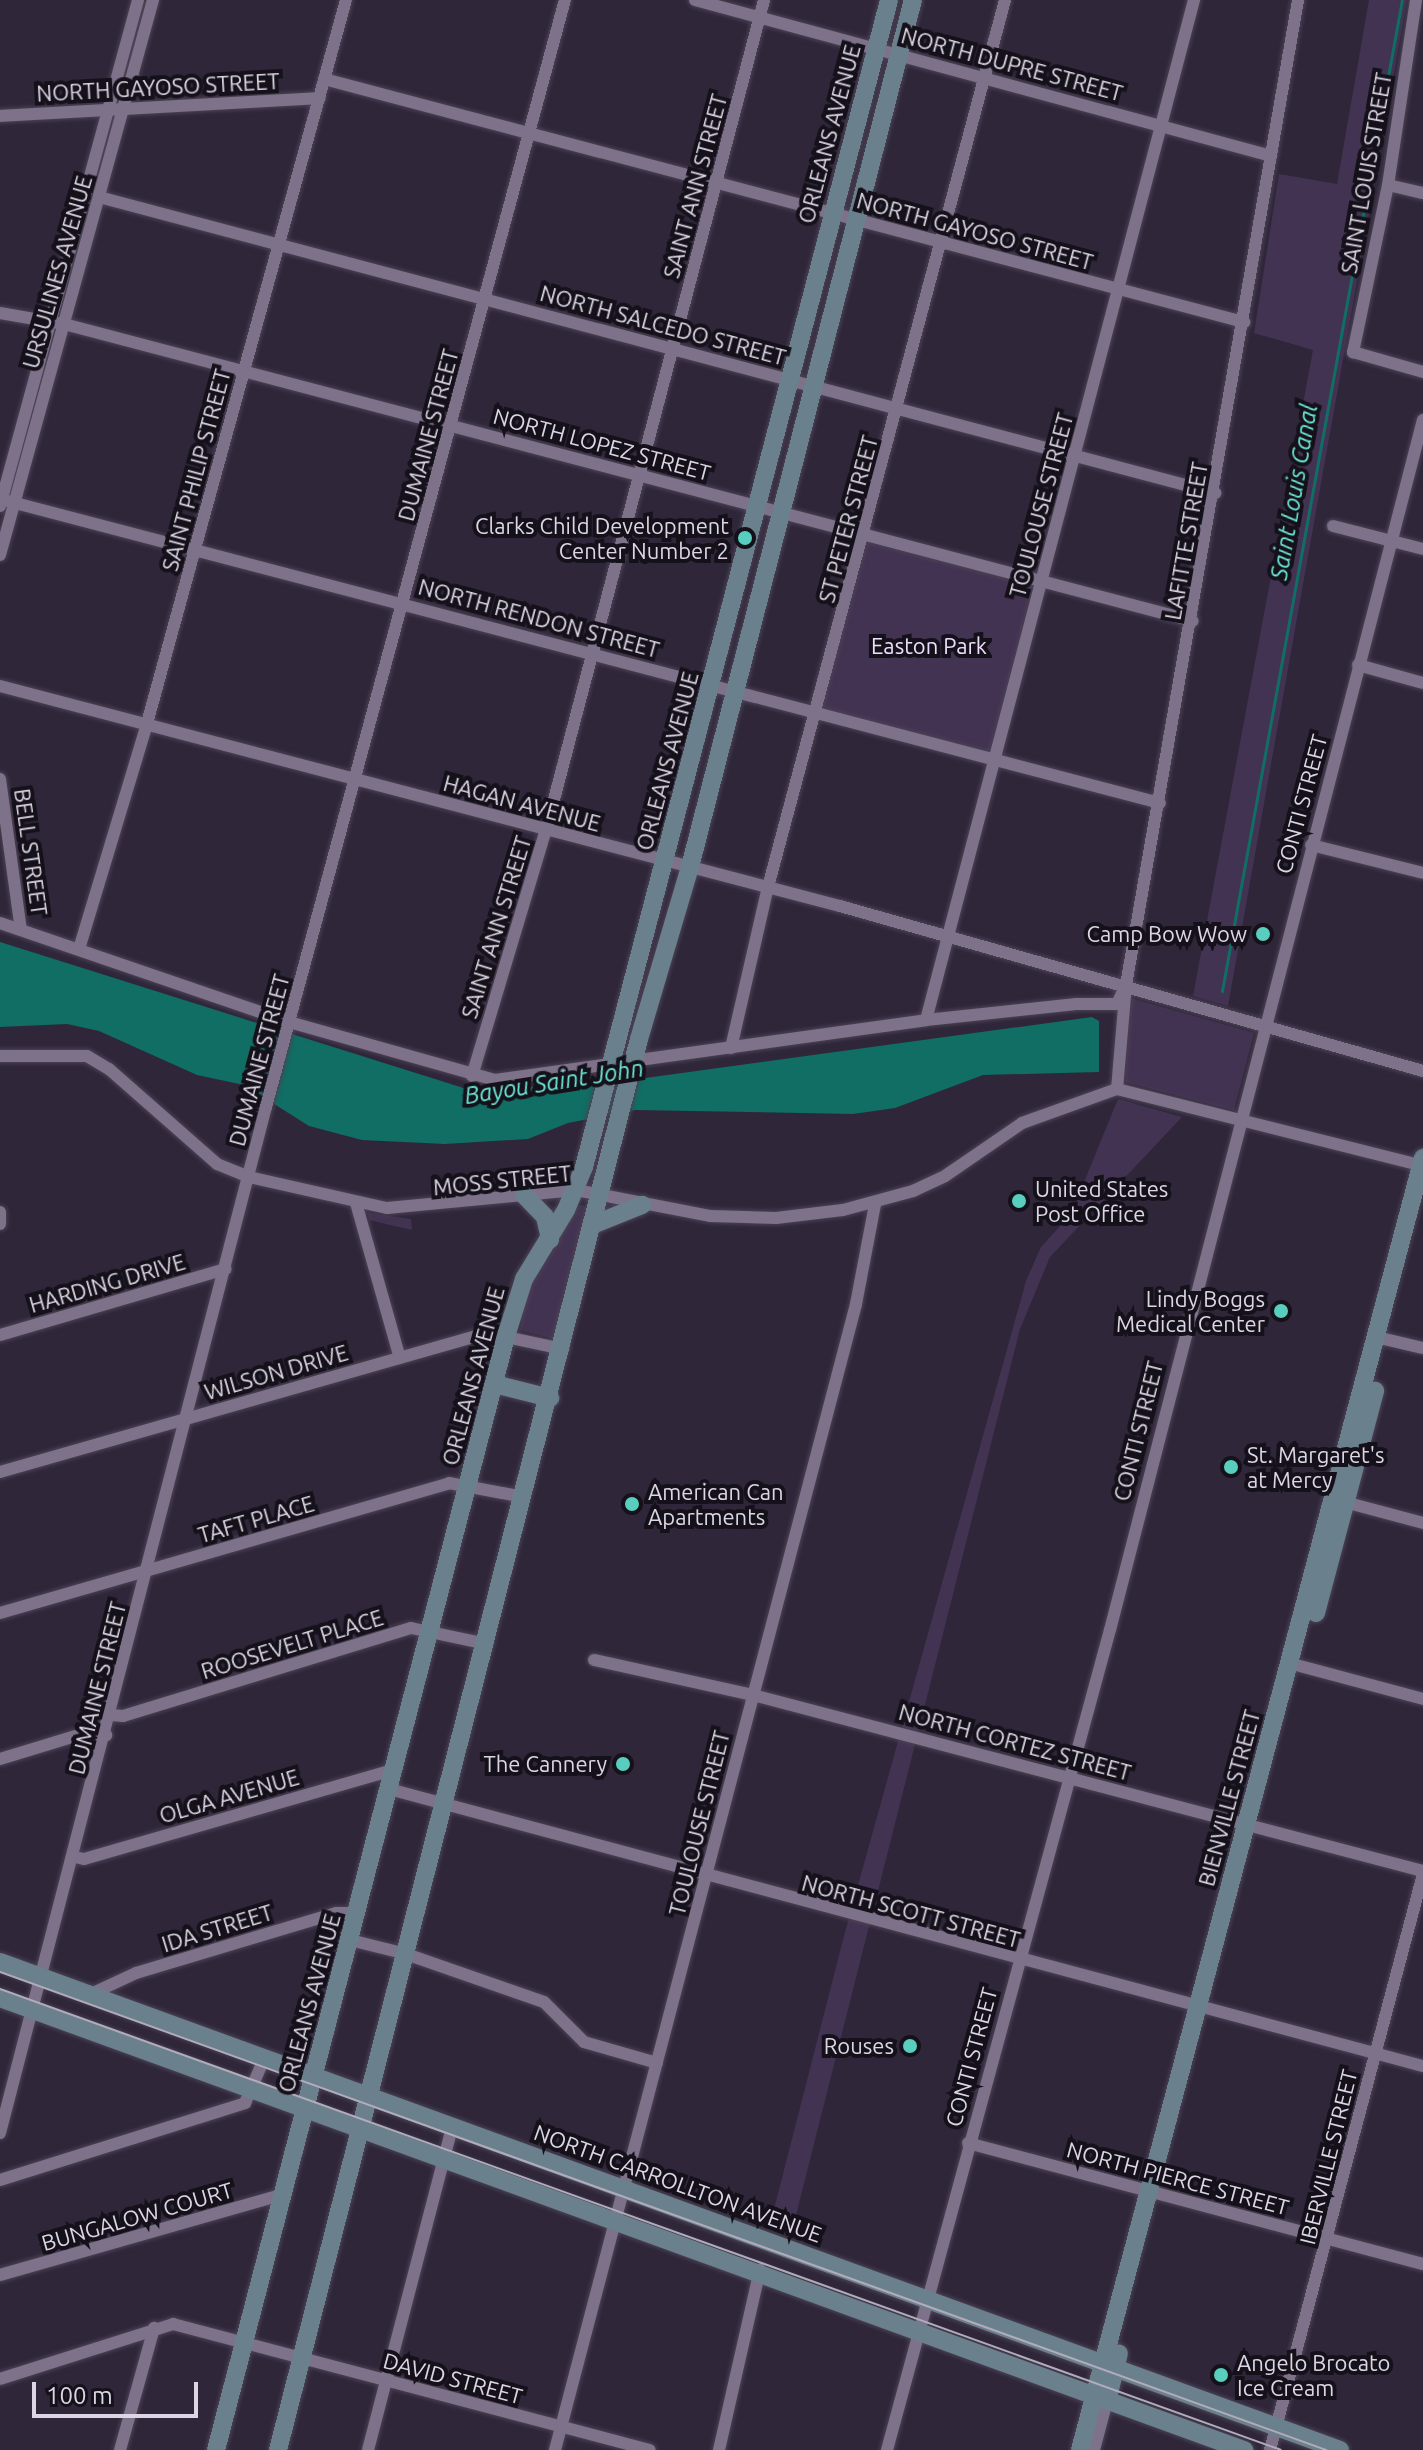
<!DOCTYPE html>
<style>
body{margin:0}
#map{position:relative;width:1423px;height:2450px;overflow:hidden;background:#2f263a;font-family:Ubuntu,sans-serif}
div>[style]{position:absolute}
.green>*{inset:0;background:#433353;transform-origin:0 0}
.water>*{inset:0;background:#106e64}
.stream>*{height:3px;margin:-1.5px;padding:0 1.5px;transform-origin:1.5px;border-radius:1.5px;background:#106e64}
.roads{filter:drop-shadow(0 0 2px #4b4354) drop-shadow(0 0 2px #4b4354)}
.street>*{height:12px;margin:-6px;padding:0 6px;transform-origin:6px;border-radius:6px;background:#7d728a}
.secondary>*{height:18px;margin:-9px;padding:0 9px;transform-origin:9px;border-radius:9px;background:#6a808d}
.tram>*{height:2px;margin:-1px;padding:0 1px;transform-origin:1px;border-radius:1px;background:#b1abba}
.dots>*{width:22px;height:22px;translate:-50% -50%;box-sizing:border-box;border:4px solid #15111a;border-radius:50%}
span{translate:-50% -50%;white-space:nowrap;text-align:center;line-height:1.15;-webkit-text-stroke:8px #15111a;paint-order:stroke}
.street-label{font-size:22px;color:#dcd6e4}
.poi-label{font-size:22px;color:#dcd6e4}
.right{translate:-100% -50%;text-align:right}
.left{translate:0 -50%;text-align:left}
.park-label{font-size:22px;color:#ebddfd}
.water-label{font-size:24px;color:#6ce6d5;font-style:italic}
.scale{position:absolute;left:32px;top:2382px;width:166px;height:36px;box-sizing:border-box;border:4px solid #dcd6e4;border-top:0;padding-left:10px;font-size:24px;line-height:28px;white-space:nowrap;color:#dcd6e4;-webkit-text-stroke:6px #15111a;paint-order:stroke}
</style>
<div id="map">
<div class="green">
<div style="clip-path:polygon(1369px 0,1407px 0,1228px 1006px,1193px 996px,1313px 350px,1254px 333px,1279px 174px,1337px 184px)"></div>
<div style="left:865px;top:533px;width:182px;height:185px;rotate:15deg"></div>
<div style="clip-path:polygon(1130px 998px,1254px 1033px,1234px 1110px,1125px 1082px)"></div>
<div style="clip-path:polygon(1118px 1099px,1182px 1117px,1050px 1257px,1020px 1329px,792px 2231px,771px 2221px,845px 1932px,1026px 1281px,1041px 1247px,1071px 1214px)"></div>
<div style="clip-path:polygon(576px 1205px,592px 1206px,555px 1339px,520px 1330px,525px 1294px)"></div>
<div style="clip-path:polygon(368px 1213px,411px 1219px,412px 1230px,369px 1220px)"></div>
</div>
<div class="water">
<div style="clip-path:polygon(0 942px,473px 1091px,638px 1079px,1092px 1017px,1099px 1021px,1099px 1072px,983px 1075px,895px 1108px,853px 1114px,635px 1110px,568px 1123px,528px 1139px,445px 1144px,362px 1140px,309px 1126px,244px 1085px,197px 1075px,99px 1031px,67px 1024px,0 1027px)"></div>
</div>
<div class="stream">
<div style="left:1222px;top:991px;width:1007px;rotate:-79.71deg"></div>
</div>
<div class="roads">
<div class="street">
<div style="left:695px;top:0;width:597px;rotate:15.15deg"></div>
<div style="left:1416px;top:0;width:187px;rotate:98.6deg"></div>
<div style="left:1388px;top:185px;width:171px;rotate:101.8deg"></div>
<div style="left:1353px;top:352px;width:73px;rotate:15.9deg"></div>
<div style="left:324px;top:79px;width:952px;rotate:14.8deg"></div>
<div style="left:0;top:116px;width:320px;rotate:-3.2deg"></div>
<div style="left:1388px;top:185px;width:36px;rotate:13deg"></div>
<div style="left:99px;top:197px;width:1155px;rotate:14.85deg"></div>
<div style="left:0;top:313px;width:65px;rotate:9.8deg"></div>
<div style="left:64px;top:324px;width:1167px;rotate:14.74deg"></div>
<div style="left:0;top:499px;width:1199px;rotate:14.69deg"></div>
<div style="left:0;top:506px;width:524px;rotate:-74.74deg"></div>
<div style="left:1333px;top:526px;width:93px;rotate:14.3deg"></div>
<div style="left:0;top:555px;width:576px;rotate:-74.59deg"></div>
<div style="left:1358px;top:665px;width:67px;rotate:15.5deg"></div>
<div style="left:0;top:686px;width:868px;rotate:14.68deg"></div>
<div style="left:840px;top:906px;width:606px;rotate:15.8deg"></div>
<div style="left:0;top:779px;width:152px;rotate:82.1deg"></div>
<div style="left:1311px;top:845px;width:115px;rotate:14deg"></div>
<div style="left:0;top:923px;width:305px;rotate:18.9deg"></div>
<div style="left:289px;top:1022px;width:214px;rotate:15.7deg"></div>
<div style="left:495px;top:1080px;width:435px;rotate:-7.9deg"></div>
<div style="left:926px;top:1020px;width:151px;rotate:-6.1deg"></div>
<div style="left:1076px;top:1004px;width:41px"></div>
<div style="left:1117px;top:1004px;width:21px;rotate:-65deg"></div>
<div style="left:79px;top:949px;width:232px;rotate:-73.2deg"></div>
<div style="left:146px;top:727px;width:754px;rotate:-74.62deg"></div>
<div style="left:926px;top:1020px;width:1055px;rotate:-75.28deg"></div>
<div style="left:731px;top:1048px;width:165px;rotate:-77.1deg"></div>
<div style="left:768px;top:887px;width:918px;rotate:-75.04deg"></div>
<div style="left:0;top:1056px;width:87px"></div>
<div style="left:87px;top:1056px;width:26px;rotate:31deg"></div>
<div style="left:109px;top:1069px;width:144px;rotate:41.3deg"></div>
<div style="left:217px;top:1164px;width:35px;rotate:22deg"></div>
<div style="left:249px;top:1177px;width:141px;rotate:12.7deg"></div>
<div style="left:387px;top:1208px;width:190px;rotate:-5.4deg"></div>
<div style="left:576px;top:1190px;width:136px;rotate:11deg"></div>
<div style="left:710px;top:1216px;width:66px;rotate:1.7deg"></div>
<div style="left:776px;top:1218px;width:67px;rotate:-6.8deg"></div>
<div style="left:843px;top:1210px;width:73px;rotate:-15.2deg"></div>
<div style="left:913px;top:1191px;width:35px;rotate:-25deg"></div>
<div style="left:945px;top:1176px;width:93px;rotate:-34.5deg"></div>
<div style="left:1022px;top:1123px;width:101px;rotate:-19.7deg"></div>
<div style="left:1117px;top:1089px;width:316px;rotate:14.1deg"></div>
<div style="left:472px;top:1076px;width:257px;rotate:-73.3deg"></div>
<div style="left:546px;top:830px;width:858px;rotate:-75.28deg"></div>
<div style="left:1117px;top:1089px;width:104px;rotate:-85.1deg"></div>
<div style="left:1126px;top:985px;width:1000px;rotate:-80.09deg"></div>
<div style="left:356px;top:1203px;width:161px;rotate:74.2deg"></div>
<div style="left:0;top:1212px;width:12px;rotate:90deg"></div>
<div style="left:0;top:1335px;width:235px;rotate:-16.3deg"></div>
<div style="left:1376px;top:1337px;width:48px;rotate:13.2deg"></div>
<div style="left:0;top:1472px;width:506px;rotate:-15.93deg"></div>
<div style="left:487px;top:1333px;width:78px;rotate:11.9deg"></div>
<div style="left:1341px;top:1501px;width:85px;rotate:15deg"></div>
<div style="left:0;top:1613px;width:467px;rotate:-16.1deg"></div>
<div style="left:449px;top:1483px;width:76px;rotate:10.6deg"></div>
<div style="left:594px;top:1660px;width:163px;rotate:12.4deg"></div>
<div style="left:753px;top:1695px;width:693px;rotate:14.72deg"></div>
<div style="left:1289px;top:1663px;width:139px;rotate:15deg"></div>
<div style="left:111px;top:1715px;width:12px;rotate:5deg"></div>
<div style="left:123px;top:1716px;width:301px;rotate:-17deg"></div>
<div style="left:411px;top:1628px;width:78px;rotate:11.9deg"></div>
<div style="left:0;top:1759px;width:96px;rotate:-16.9deg"></div>
<div style="left:92px;top:1731px;width:15px;rotate:16deg"></div>
<div style="left:389px;top:1789px;width:1070px;rotate:15deg"></div>
<div style="left:75px;top:1857px;width:9px;rotate:13deg"></div>
<div style="left:84px;top:1859px;width:324px;rotate:-16.1deg"></div>
<div style="left:350px;top:1940px;width:58px;rotate:14deg"></div>
<div style="left:406px;top:1954px;width:146px;rotate:19.2deg"></div>
<div style="left:544px;top:2002px;width:57px;rotate:45deg"></div>
<div style="left:584px;top:2042px;width:76px;rotate:16deg"></div>
<div style="left:91px;top:1994px;width:50px;rotate:-25deg"></div>
<div style="left:136px;top:1973px;width:209px;rotate:-16.7deg"></div>
<div style="left:336px;top:1913px;width:21px"></div>
<div style="left:0;top:2133px;width:1060px;rotate:-75.47deg"></div>
<div style="left:266px;top:1107px;width:1147px;rotate:-74.89deg"></div>
<div style="left:968px;top:2143px;width:471px;rotate:14.9deg"></div>
<div style="left:0;top:2180px;width:257px;rotate:-17.4deg"></div>
<div style="left:245px;top:2103px;width:48px;rotate:-66.6deg"></div>
<div style="left:0;top:2275px;width:296px;rotate:-15.9deg"></div>
<div style="left:0;top:2379px;width:182px;rotate:-17.6deg"></div>
<div style="left:173px;top:2324px;width:493px;rotate:14.8deg"></div>
<div style="left:120px;top:2450px;width:127px;rotate:-74.4deg"></div>
<div style="left:368px;top:2450px;width:333px;rotate:-75.4deg"></div>
<div style="left:555px;top:2450px;width:1185px;rotate:-75.28deg"></div>
<div style="left:856px;top:1304px;width:102px;rotate:-79.2deg"></div>
<div style="left:719px;top:2450px;width:185px;rotate:-77.2deg"></div>
<div style="left:887px;top:2450px;width:850px;rotate:-74.79deg"></div>
<div style="left:1110px;top:1630px;width:1250px;rotate:-75.5deg"></div>
<div style="left:1094px;top:2450px;width:51px;rotate:-75.1deg"></div>
<div style="left:1270px;top:2450px;width:596px;rotate:-75.12deg"></div>
</div>
<div class="secondary">
<div style="left:524px;top:1195px;width:30px;rotate:46deg"></div>
<div style="left:545px;top:1217px;width:23px;rotate:77deg"></div>
<div style="left:595px;top:1224px;width:51px;rotate:-22deg"></div>
<div style="left:494px;top:1384px;width:58px;rotate:14deg"></div>
<div style="left:1316px;top:1613px;width:230px;rotate:-75.1deg"></div>
<div style="left:0;top:1962px;width:1426px;rotate:20.01deg"></div>
<div style="left:0;top:1998px;width:1324px;rotate:19.97deg"></div>
<div style="left:1107px;top:2401px;width:49px;rotate:-76deg"></div>
<div style="left:216px;top:2450px;width:1154px;rotate:-75.4deg"></div>
<div style="left:507px;top:1333px;width:57px;rotate:-72.5deg"></div>
<div style="left:524px;top:1279px;width:81px;rotate:-58.7deg"></div>
<div style="left:566px;top:1210px;width:47px;rotate:-67.3deg"></div>
<div style="left:584px;top:1167px;width:1206px;rotate:-75.35deg"></div>
<div style="left:278px;top:2450px;width:1456px;rotate:-75.65deg"></div>
<div style="left:639px;top:1039px;width:179px;rotate:-73.5deg"></div>
<div style="left:690px;top:867px;width:895px;rotate:-75.58deg"></div>
<div style="left:1080px;top:2450px;width:1337px;rotate:-75.13deg"></div>
</div>
</div>
<div class="tram">
<div style="left:0;top:1972px;width:1410px;rotate:19.82deg"></div>
<div style="left:0;top:1989px;width:1361px;rotate:19.79deg"></div>
</div>
<div class="dots">
<div style="left:745px;top:538px;background:#59cebe"></div>
<div style="left:1263px;top:934px;background:#59cebe"></div>
<div style="left:1019px;top:1201px;background:#59cebe"></div>
<div style="left:1281px;top:1311px;background:#59cebe"></div>
<div style="left:1231px;top:1467px;background:#59cebe"></div>
<div style="left:632px;top:1504px;background:#59cebe"></div>
<div style="left:623px;top:1764px;background:#59cebe"></div>
<div style="left:910px;top:2046px;background:#59cebe"></div>
<div style="left:1221px;top:2375px;background:#59cebe"></div>
</div>
<div class="street-label">
<span style="left:1012px;top:64px;rotate:15deg">NORTH DUPRE STREET</span>
<span style="left:158px;top:87px;rotate:-3deg">NORTH GAYOSO STREET</span>
<span style="left:829px;top:134px;rotate:-75deg">ORLEANS AVENUE</span>
<span style="left:1366px;top:173px;rotate:-80deg">SAINT LOUIS STREET</span>
<span style="left:695px;top:186px;rotate:-75deg">SAINT ANN STREET</span>
<span style="left:975px;top:231px;rotate:15deg">NORTH GAYOSO STREET</span>
<span style="left:57px;top:272px;rotate:-74deg">URSULINES AVENUE</span>
<span style="left:663px;top:325px;rotate:15deg">NORTH SALCEDO STREET</span>
<span style="left:428px;top:435px;rotate:-75deg">DUMAINE STREET</span>
<span style="left:602px;top:444px;rotate:15deg">NORTH LOPEZ STREET</span>
<span style="left:196px;top:470px;rotate:-75deg">SAINT PHILIP STREET</span>
<span style="left:1041px;top:505px;rotate:-75deg">TOULOUSE STREET</span>
<span style="left:848px;top:519px;rotate:-75deg">ST PETER STREET</span>
<span style="left:1186px;top:541px;rotate:-80deg">LAFITTE STREET</span>
<span style="left:539px;top:618px;rotate:15deg">NORTH RENDON STREET</span>
<span style="left:667px;top:761px;rotate:-75deg">ORLEANS AVENUE</span>
<span style="left:522px;top:803px;rotate:15deg">HAGAN AVENUE</span>
<span style="left:1301px;top:804px;rotate:-75deg">CONTI STREET</span>
<span style="left:31px;top:852px;rotate:82deg">BELL STREET</span>
<span style="left:496px;top:927px;rotate:-73deg">SAINT ANN STREET</span>
<span style="left:259px;top:1060px;rotate:-75deg">DUMAINE STREET</span>
<span style="left:502px;top:1180px;rotate:-6deg">MOSS STREET</span>
<span style="left:107px;top:1283px;rotate:-16deg">HARDING DRIVE</span>
<span style="left:276px;top:1372px;rotate:-16deg">WILSON DRIVE</span>
<span style="left:473px;top:1376px;rotate:-75deg">ORLEANS AVENUE</span>
<span style="left:1138px;top:1431px;rotate:-76deg">CONTI STREET</span>
<span style="left:256px;top:1519px;rotate:-16deg">TAFT PLACE</span>
<span style="left:292px;top:1644px;rotate:-17deg">ROOSEVELT PLACE</span>
<span style="left:97px;top:1688px;rotate:-76deg">DUMAINE STREET</span>
<span style="left:1015px;top:1742px;rotate:15deg">NORTH CORTEZ STREET</span>
<span style="left:229px;top:1796px;rotate:-16deg">OLGA AVENUE</span>
<span style="left:1229px;top:1798px;rotate:-75deg">BIENVILLE STREET</span>
<span style="left:699px;top:1823px;rotate:-76deg">TOULOUSE STREET</span>
<span style="left:911px;top:1911px;rotate:15deg">NORTH SCOTT STREET</span>
<span style="left:217px;top:1928px;rotate:-17deg">IDA STREET</span>
<span style="left:309px;top:2003px;rotate:-75deg">ORLEANS AVENUE</span>
<span style="left:971px;top:2057px;rotate:-75deg">CONTI STREET</span>
<span style="left:1328px;top:2157px;rotate:-76deg">IBERVILLE STREET</span>
<span style="left:1178px;top:2178px;rotate:15deg">NORTH PIERCE STREET</span>
<span style="left:678px;top:2183px;rotate:20deg">NORTH CARROLLTON AVENUE</span>
<span style="left:137px;top:2216px;rotate:-16deg">BUNGALOW COURT</span>
<span style="left:453px;top:2378px;rotate:15deg">DAVID STREET</span>
</div>
<div class="poi-label">
<span class="right" style="left:729px;top:538px">Clarks Child Development<br>Center Number 2</span>
<span class="right" style="left:1247px;top:934px">Camp Bow Wow</span>
<span class="left" style="left:1035px;top:1201px">United States<br>Post Office</span>
<span class="right" style="left:1265px;top:1311px">Lindy Boggs<br>Medical Center</span>
<span class="left" style="left:1247px;top:1467px">St. Margaret's<br>at Mercy</span>
<span class="left" style="left:648px;top:1504px">American Can<br>Apartments</span>
<span class="right" style="left:607px;top:1764px">The Cannery</span>
<span class="right" style="left:894px;top:2046px">Rouses</span>
<span class="left" style="left:1237px;top:2375px">Angelo Brocato<br>Ice Cream</span>
</div>
<div class="park-label">
<span style="left:929px;top:646px">Easton Park</span>
</div>
<div class="water-label">
<span style="left:1294px;top:492px;rotate:-80deg">Saint Louis Canal</span>
<span style="left:554px;top:1082px;rotate:-9deg">Bayou Saint John</span>
</div>
<div class="scale">100 m</div>
</div>
